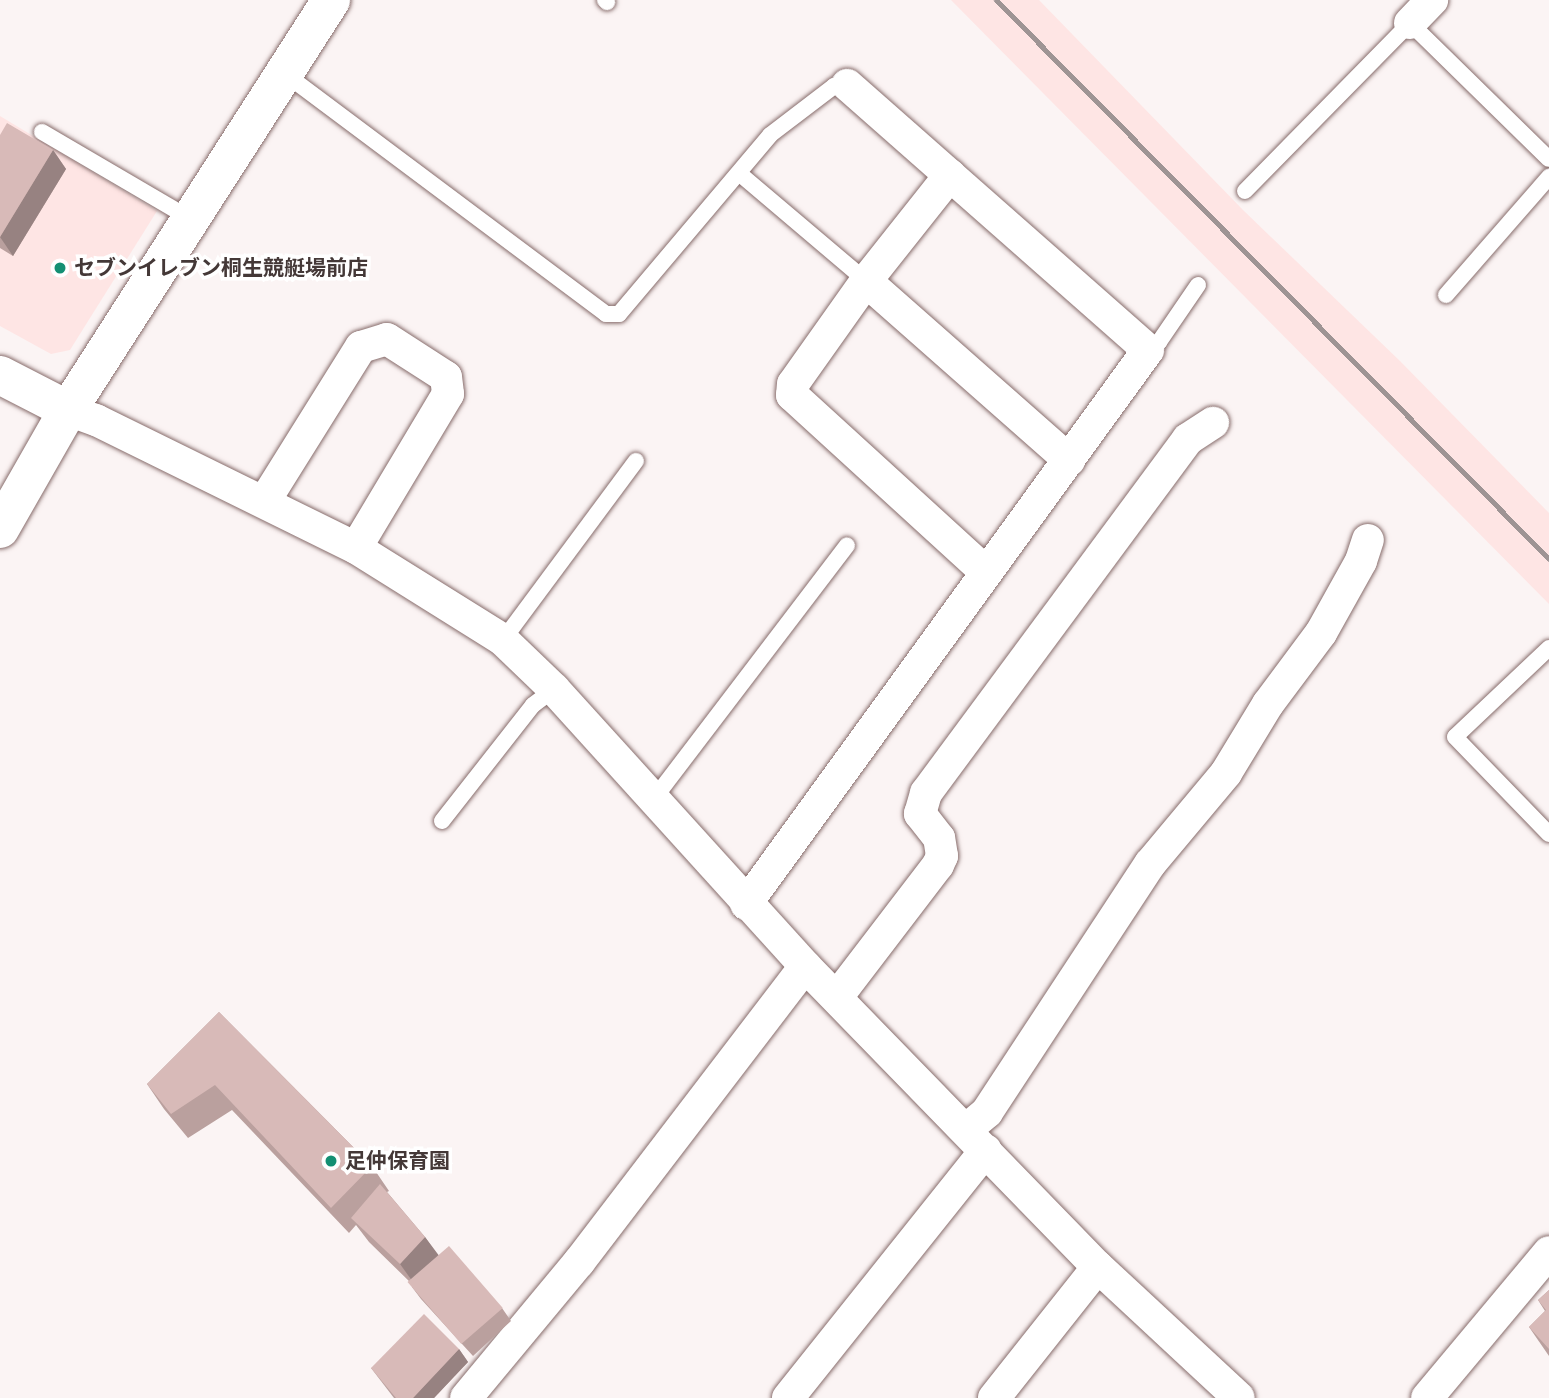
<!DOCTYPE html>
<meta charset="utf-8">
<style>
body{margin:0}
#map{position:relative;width:1549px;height:1398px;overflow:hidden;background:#fbf4f4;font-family:"Roboto Serif","Noto Sans JP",serif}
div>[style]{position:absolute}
.built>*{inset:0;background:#fee5e4}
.roads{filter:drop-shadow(0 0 2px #876c6b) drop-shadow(0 0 2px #876c6b)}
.lane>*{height:16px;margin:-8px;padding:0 8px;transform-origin:8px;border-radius:8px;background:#fff}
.street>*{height:32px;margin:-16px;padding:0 16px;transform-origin:16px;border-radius:16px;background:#fff}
.secondary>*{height:38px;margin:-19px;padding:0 19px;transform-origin:19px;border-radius:19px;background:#fff}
.rail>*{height:5px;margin:-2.5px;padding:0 2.5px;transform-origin:2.5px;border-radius:2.5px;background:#9e9494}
.wall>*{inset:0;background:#baa09e}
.shaded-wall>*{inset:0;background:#978281}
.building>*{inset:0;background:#d8bab8;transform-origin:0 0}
.dots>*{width:19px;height:19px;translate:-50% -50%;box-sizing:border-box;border:4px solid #fff;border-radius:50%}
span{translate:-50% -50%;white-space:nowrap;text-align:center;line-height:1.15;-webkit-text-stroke:7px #fff;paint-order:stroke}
.poi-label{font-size:21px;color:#443837;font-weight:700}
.left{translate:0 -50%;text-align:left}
</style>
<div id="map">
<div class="built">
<div style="clip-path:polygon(951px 0,1039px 0,1243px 210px,1400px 361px,1549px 513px,1549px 604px)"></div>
<div style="clip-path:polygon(0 116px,157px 211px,70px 350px,51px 354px,0 326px)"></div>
</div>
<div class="roads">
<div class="lane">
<div style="left:605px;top:0;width:3px;rotate:45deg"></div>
<div style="left:284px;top:73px;width:402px;rotate:36.8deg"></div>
<div style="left:606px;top:314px;width:13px"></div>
<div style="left:619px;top:314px;width:234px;rotate:-49.8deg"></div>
<div style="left:770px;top:135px;width:81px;rotate:-37.4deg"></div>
<div style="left:834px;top:86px;width:13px;rotate:-4deg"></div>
<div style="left:42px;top:132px;width:170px;rotate:30.3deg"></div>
<div style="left:740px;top:174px;width:165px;rotate:40.3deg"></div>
<div style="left:1245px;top:191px;width:235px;rotate:-45.5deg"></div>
<div style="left:1410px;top:23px;width:194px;rotate:44.4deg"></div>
<div style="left:1446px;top:295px;width:157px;rotate:-48.9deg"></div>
<div style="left:1148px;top:350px;width:14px;rotate:-36deg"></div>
<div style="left:1159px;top:342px;width:69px;rotate:-55.6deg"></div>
<div style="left:503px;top:640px;width:223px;rotate:-53.4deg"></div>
<div style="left:1549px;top:648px;width:129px;rotate:136.6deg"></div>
<div style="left:1455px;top:737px;width:135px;rotate:45.9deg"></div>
<div style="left:653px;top:800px;width:320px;rotate:-52.7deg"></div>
<div style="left:442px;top:821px;width:147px;rotate:-51.9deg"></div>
<div style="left:533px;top:705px;width:26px;rotate:-37deg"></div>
</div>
<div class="street">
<div style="left:1410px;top:23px;width:32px;rotate:-46deg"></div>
<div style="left:950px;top:175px;width:135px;rotate:128.4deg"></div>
<div style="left:866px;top:281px;width:126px;rotate:125.3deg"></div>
<div style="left:793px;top:384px;width:11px;rotate:95deg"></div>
<div style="left:792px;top:395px;width:263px;rotate:42.4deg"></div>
<div style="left:866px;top:281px;width:271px;rotate:41.4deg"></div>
<div style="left:68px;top:410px;width:30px;rotate:20deg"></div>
<div style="left:96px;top:420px;width:290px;rotate:26.2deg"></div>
<div style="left:356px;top:548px;width:173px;rotate:32deg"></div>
<div style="left:503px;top:640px;width:71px;rotate:43.9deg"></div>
<div style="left:554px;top:689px;width:374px;rotate:47.8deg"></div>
<div style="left:805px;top:966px;width:420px;rotate:45.8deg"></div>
<div style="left:1098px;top:1267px;width:192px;rotate:42.9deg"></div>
<div style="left:264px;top:502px;width:183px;rotate:-58deg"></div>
<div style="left:361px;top:347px;width:27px;rotate:-17deg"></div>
<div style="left:387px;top:339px;width:70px;rotate:32.8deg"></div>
<div style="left:446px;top:377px;width:17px;rotate:83deg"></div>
<div style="left:448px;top:394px;width:179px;rotate:120.9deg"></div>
<div style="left:746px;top:904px;width:684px;rotate:-54.03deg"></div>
<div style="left:1148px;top:350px;width:401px;rotate:-138.6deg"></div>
<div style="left:837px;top:997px;width:166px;rotate:-52.6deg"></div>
<div style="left:938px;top:865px;width:10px;rotate:-66deg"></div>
<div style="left:942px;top:856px;width:18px;rotate:-99deg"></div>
<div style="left:939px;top:838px;width:31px;rotate:-128deg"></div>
<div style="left:920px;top:814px;width:22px;rotate:-74deg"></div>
<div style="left:926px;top:793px;width:440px;rotate:-53.5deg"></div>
<div style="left:1188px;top:439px;width:30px;rotate:-33deg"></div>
<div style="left:967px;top:1129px;width:26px;rotate:-40deg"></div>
<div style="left:987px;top:1112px;width:297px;rotate:-56.7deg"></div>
<div style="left:1150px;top:864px;width:119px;rotate:-50.1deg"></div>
<div style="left:1226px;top:773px;width:81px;rotate:-58.7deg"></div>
<div style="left:1268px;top:704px;width:89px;rotate:-53.3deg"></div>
<div style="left:1321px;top:633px;width:82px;rotate:-60.9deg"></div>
<div style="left:1361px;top:561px;width:22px;rotate:-72deg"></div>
<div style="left:466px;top:1398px;width:177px;rotate:-50.3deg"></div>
<div style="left:579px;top:1262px;width:372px;rotate:-52.6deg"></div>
<div style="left:788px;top:1398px;width:317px;rotate:-51.4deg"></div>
<div style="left:994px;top:1398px;width:167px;rotate:-51.6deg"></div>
<div style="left:1427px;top:1398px;width:190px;rotate:-50.1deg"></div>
</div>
<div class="secondary">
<div style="left:0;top:375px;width:76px;rotate:27.2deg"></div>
<div style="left:0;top:529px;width:137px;rotate:-60.3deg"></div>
<div style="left:68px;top:410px;width:487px;rotate:-57.3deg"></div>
</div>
</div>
<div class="rail">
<div style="left:996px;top:0;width:786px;rotate:45.31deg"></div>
</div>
<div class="wall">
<div style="clip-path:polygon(0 135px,53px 150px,66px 169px,13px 256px,0 248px)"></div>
<div style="clip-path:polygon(219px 1012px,372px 1166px,389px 1191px,387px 1192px,425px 1237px,439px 1257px,502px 1308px,511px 1321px,473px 1356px,421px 1299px,412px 1287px,413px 1285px,369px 1242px,356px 1225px,349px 1233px,232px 1110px,188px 1138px,164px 1109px,147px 1084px)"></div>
<div style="clip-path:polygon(1549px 1290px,1549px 1356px,1529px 1327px,1545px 1311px,1538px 1300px)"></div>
<div style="clip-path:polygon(459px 1349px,468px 1362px,434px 1398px,394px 1398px,371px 1368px)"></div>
</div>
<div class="shaded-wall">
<div style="clip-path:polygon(53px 150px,66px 169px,13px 256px,0 237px)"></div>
<div style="clip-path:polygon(425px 1237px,443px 1261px,418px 1289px,400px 1264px)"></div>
<div style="clip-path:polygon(459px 1349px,468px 1362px,434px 1398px,413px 1398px)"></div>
</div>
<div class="building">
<div style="clip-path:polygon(7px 123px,53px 150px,0 237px,0 135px)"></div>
<div style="clip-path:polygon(219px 1012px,372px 1166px,331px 1208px,215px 1085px,171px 1114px,147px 1084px)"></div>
<div style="clip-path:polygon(380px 1184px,425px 1237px,400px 1264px,351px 1218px)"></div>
<div style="left:449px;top:1246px;width:82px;height:55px;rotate:49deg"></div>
<div style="clip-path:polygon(1549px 1290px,1549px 1349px,1529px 1327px,1546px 1310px,1538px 1300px)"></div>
<div style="clip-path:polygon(424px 1314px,459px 1349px,413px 1398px,396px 1398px,371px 1368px)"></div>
</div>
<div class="dots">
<div style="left:60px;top:268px;background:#148f73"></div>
<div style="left:331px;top:1161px;background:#148f73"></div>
</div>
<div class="poi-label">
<span class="left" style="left:74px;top:268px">セブンイレブン桐生競艇場前店</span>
<span class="left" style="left:345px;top:1161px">足仲保育園</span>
</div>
</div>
